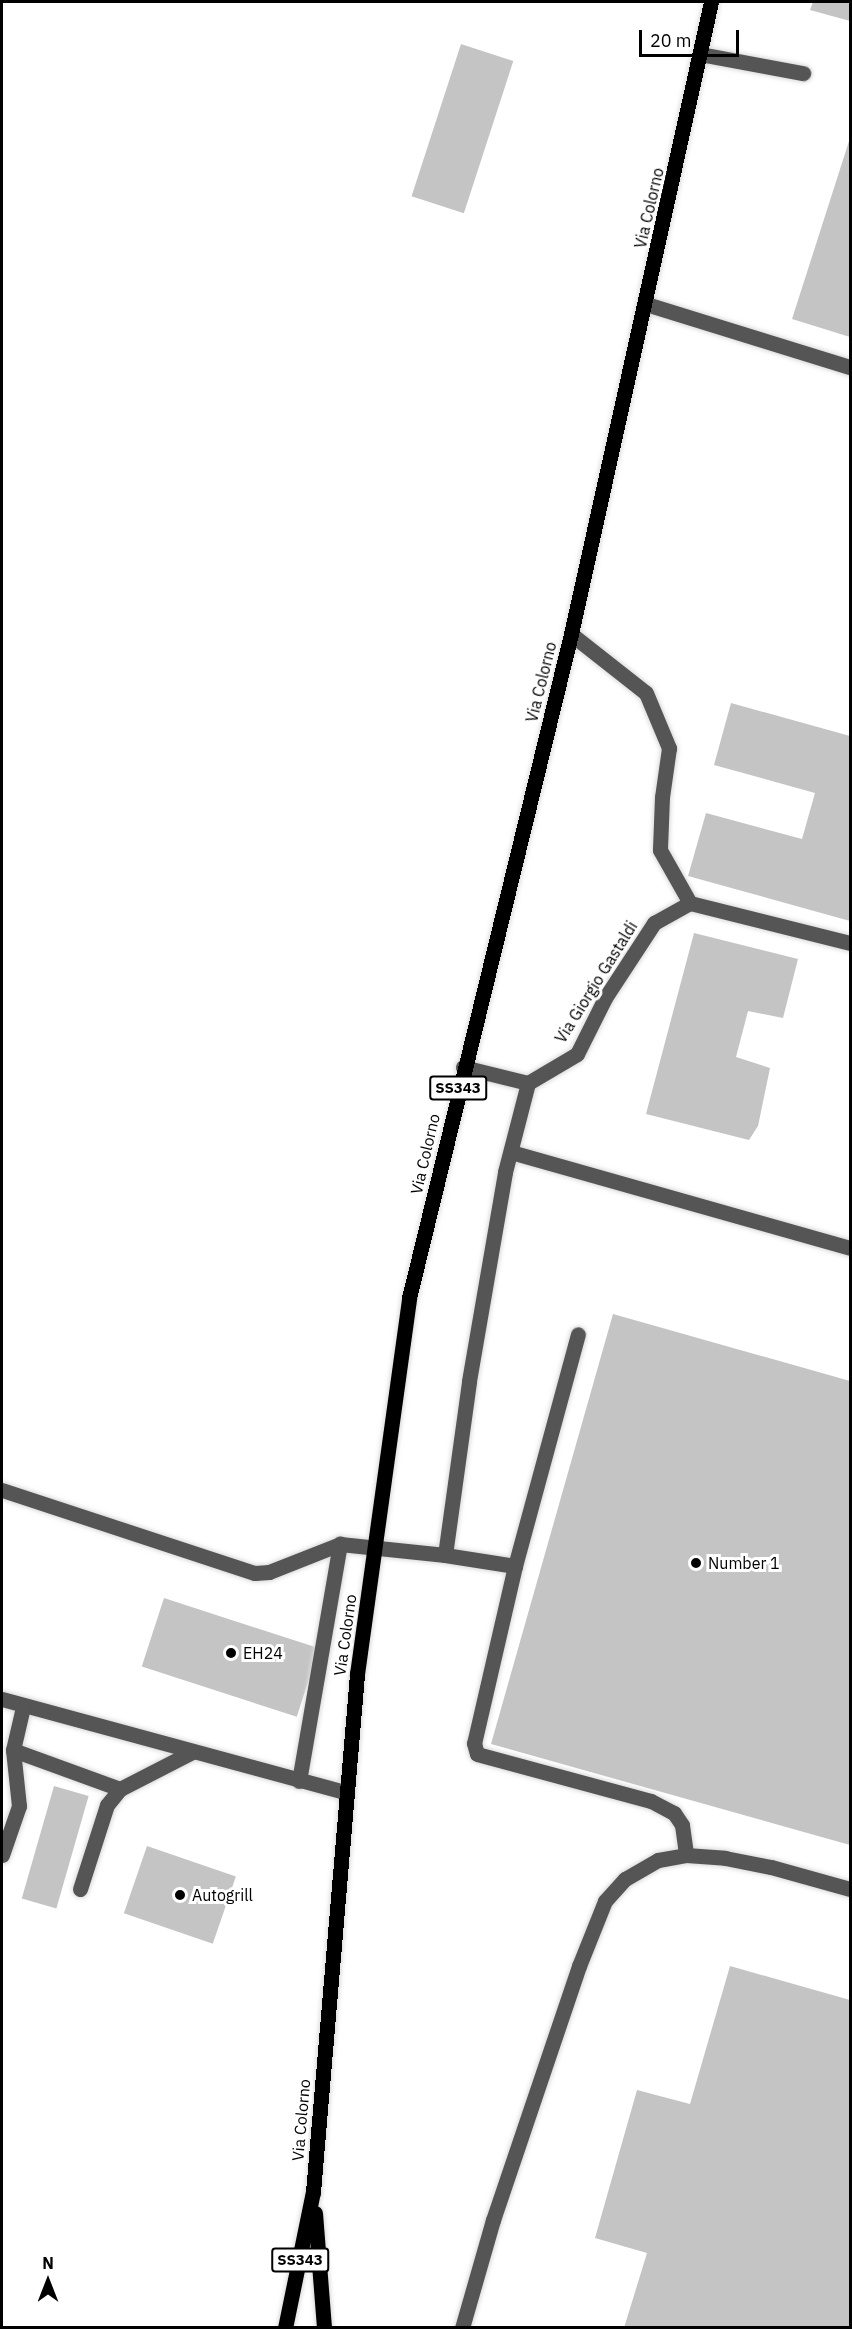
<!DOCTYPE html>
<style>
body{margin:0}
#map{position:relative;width:852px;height:2329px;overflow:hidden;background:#fff;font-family:"IBM Plex Sans",sans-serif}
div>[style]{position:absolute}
.building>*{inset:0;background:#c4c4c4;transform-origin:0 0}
.roads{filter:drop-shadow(0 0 2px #dbdbdb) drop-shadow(0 0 2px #dbdbdb)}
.minor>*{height:15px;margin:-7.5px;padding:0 7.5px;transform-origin:7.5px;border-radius:7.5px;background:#555}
.major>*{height:15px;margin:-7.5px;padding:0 7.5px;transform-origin:7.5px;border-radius:7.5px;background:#000}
.dots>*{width:16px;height:16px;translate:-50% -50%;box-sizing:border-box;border:3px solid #fff;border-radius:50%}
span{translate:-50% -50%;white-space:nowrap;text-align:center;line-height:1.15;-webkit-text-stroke:6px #fff;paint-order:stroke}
.shield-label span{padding:2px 4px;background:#fff;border:2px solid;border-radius:4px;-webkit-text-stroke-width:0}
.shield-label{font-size:15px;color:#000;font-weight:700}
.street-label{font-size:16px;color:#000}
.poi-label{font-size:16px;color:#000}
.left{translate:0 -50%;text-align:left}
.frame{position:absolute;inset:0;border:3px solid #000;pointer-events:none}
.north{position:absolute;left:18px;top:2251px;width:60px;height:60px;-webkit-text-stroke:4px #fff;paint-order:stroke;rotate:0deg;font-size:16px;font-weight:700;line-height:24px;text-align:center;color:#000}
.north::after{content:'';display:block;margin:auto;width:21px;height:27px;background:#000;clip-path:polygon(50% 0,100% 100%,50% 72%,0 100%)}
.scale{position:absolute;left:639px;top:30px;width:100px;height:27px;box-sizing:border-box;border:3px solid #000;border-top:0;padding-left:8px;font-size:18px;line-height:21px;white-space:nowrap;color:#000;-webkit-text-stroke:4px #fff;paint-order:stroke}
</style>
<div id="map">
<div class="building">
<div style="clip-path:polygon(813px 2px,850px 2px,850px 21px,810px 10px)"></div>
<div style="left:461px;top:44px;width:55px;height:160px;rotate:18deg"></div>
<div style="clip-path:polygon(850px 138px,850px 337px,792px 319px)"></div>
<div style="clip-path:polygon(731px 703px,850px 736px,850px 921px,688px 876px,706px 813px,802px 839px,815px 793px,714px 765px)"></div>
<div style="clip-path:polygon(694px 933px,798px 959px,783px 1018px,748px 1011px,736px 1057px,770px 1068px,758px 1126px,749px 1140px,646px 1114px)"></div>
<div style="clip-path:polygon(613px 1314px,850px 1381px,850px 1845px,491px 1744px)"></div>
<div style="left:164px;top:1598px;width:163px;height:72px;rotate:18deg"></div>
<div style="left:54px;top:1786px;width:36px;height:117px;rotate:16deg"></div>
<div style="left:147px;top:1846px;width:94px;height:71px;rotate:19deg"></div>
<div style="clip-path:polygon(730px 1966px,850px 2000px,850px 2328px,624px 2328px,647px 2253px,595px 2238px,637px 2090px,690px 2104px)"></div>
</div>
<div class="roads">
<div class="minor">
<div style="left:700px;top:54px;width:105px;rotate:10.5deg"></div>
<div style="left:646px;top:304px;width:214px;rotate:17.2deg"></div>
<div style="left:571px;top:634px;width:95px;rotate:38.2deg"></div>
<div style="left:646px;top:693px;width:60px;rotate:67.3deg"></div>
<div style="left:669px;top:748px;width:49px;rotate:98.1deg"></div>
<div style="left:662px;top:797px;width:53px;rotate:92.2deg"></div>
<div style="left:660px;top:850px;width:61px;rotate:60.5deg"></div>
<div style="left:463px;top:1067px;width:67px;rotate:13.8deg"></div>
<div style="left:528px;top:1083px;width:57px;rotate:-30.6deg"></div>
<div style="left:577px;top:1054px;width:63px;rotate:-63.4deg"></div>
<div style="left:605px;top:998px;width:90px;rotate:-56.8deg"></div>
<div style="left:654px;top:923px;width:41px;rotate:-29.1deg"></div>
<div style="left:690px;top:903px;width:165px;rotate:14deg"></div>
<div style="left:511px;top:1152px;width:352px;rotate:15.8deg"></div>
<div style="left:2px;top:1490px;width:266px;rotate:18.2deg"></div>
<div style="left:255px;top:1573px;width:14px;rotate:-4deg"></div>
<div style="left:269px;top:1572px;width:76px;rotate:-21.5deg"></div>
<div style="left:340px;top:1544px;width:106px;rotate:6deg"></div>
<div style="left:445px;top:1555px;width:176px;rotate:-82.1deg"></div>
<div style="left:469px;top:1381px;width:212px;rotate:-80.2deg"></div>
<div style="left:505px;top:1172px;width:92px;rotate:-75.5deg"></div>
<div style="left:445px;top:1555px;width:71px;rotate:8.9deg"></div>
<div style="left:515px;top:1566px;width:182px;rotate:103deg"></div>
<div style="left:474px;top:1743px;width:11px;rotate:75deg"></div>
<div style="left:477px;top:1754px;width:180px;rotate:15.1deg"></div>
<div style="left:651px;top:1801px;width:26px;rotate:28deg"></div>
<div style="left:674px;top:1813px;width:14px;rotate:56deg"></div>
<div style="left:682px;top:1825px;width:30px;rotate:82deg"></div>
<div style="left:515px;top:1566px;width:240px;rotate:-74.8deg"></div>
<div style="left:2px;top:1699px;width:355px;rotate:15.2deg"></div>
<div style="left:13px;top:1750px;width:114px;rotate:20deg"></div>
<div style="left:299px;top:1781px;width:241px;rotate:-80.2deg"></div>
<div style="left:2px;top:1855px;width:52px;rotate:-70.9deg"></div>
<div style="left:19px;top:1806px;width:56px;rotate:-96.1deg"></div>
<div style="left:13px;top:1750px;width:44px;rotate:-76.9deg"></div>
<div style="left:80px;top:1889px;width:88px;rotate:-72.2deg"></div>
<div style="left:107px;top:1805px;width:21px;rotate:-51deg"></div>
<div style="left:120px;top:1789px;width:81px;rotate:-27.2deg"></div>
<div style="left:462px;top:2328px;width:112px;rotate:-74deg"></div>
<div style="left:493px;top:2220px;width:268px;rotate:-71.3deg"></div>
<div style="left:579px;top:1966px;width:70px;rotate:-68.2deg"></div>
<div style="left:605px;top:1901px;width:30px;rotate:-48deg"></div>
<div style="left:625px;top:1879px;width:38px;rotate:-30deg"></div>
<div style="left:658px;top:1860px;width:28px;rotate:-10deg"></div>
<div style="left:686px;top:1855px;width:39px;rotate:4deg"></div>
<div style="left:725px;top:1858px;width:47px;rotate:11.1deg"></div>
<div style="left:771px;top:1867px;width:82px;rotate:15.6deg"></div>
</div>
<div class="major">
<div style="left:315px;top:2213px;width:115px;rotate:85.5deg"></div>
<div style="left:285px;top:2328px;width:139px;rotate:-78.4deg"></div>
<div style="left:313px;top:2192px;width:520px;rotate:-85.14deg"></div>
<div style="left:357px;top:1674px;width:380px;rotate:-82.1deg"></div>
<div style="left:409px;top:1298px;width:683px;rotate:-76.29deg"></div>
<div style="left:571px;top:634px;width:647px;rotate:-77.51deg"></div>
</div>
</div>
<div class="dots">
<div style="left:696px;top:1563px;background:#000"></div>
<div style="left:231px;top:1653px;background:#000"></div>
<div style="left:180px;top:1895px;background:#000"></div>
</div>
<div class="shield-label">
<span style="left:458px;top:1088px">SS343</span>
<span style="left:300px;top:2260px">SS343</span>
</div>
<div class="street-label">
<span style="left:649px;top:208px;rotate:-77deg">Via Colorno</span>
<span style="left:541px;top:682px;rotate:-76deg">Via Colorno</span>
<span style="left:596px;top:982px;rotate:-58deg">Via Giorgio Gastaldi</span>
<span style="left:425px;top:1154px;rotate:-77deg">Via Colorno</span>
<span style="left:345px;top:1635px;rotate:-82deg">Via Colorno</span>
<span style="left:301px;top:2120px;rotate:-85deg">Via Colorno</span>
</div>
<div class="poi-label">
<span class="left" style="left:708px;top:1563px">Number 1</span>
<span class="left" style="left:243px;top:1653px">EH24</span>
<span class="left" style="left:192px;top:1895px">Autogrill</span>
</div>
<div class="frame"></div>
<div class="north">N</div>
<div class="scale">20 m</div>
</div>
